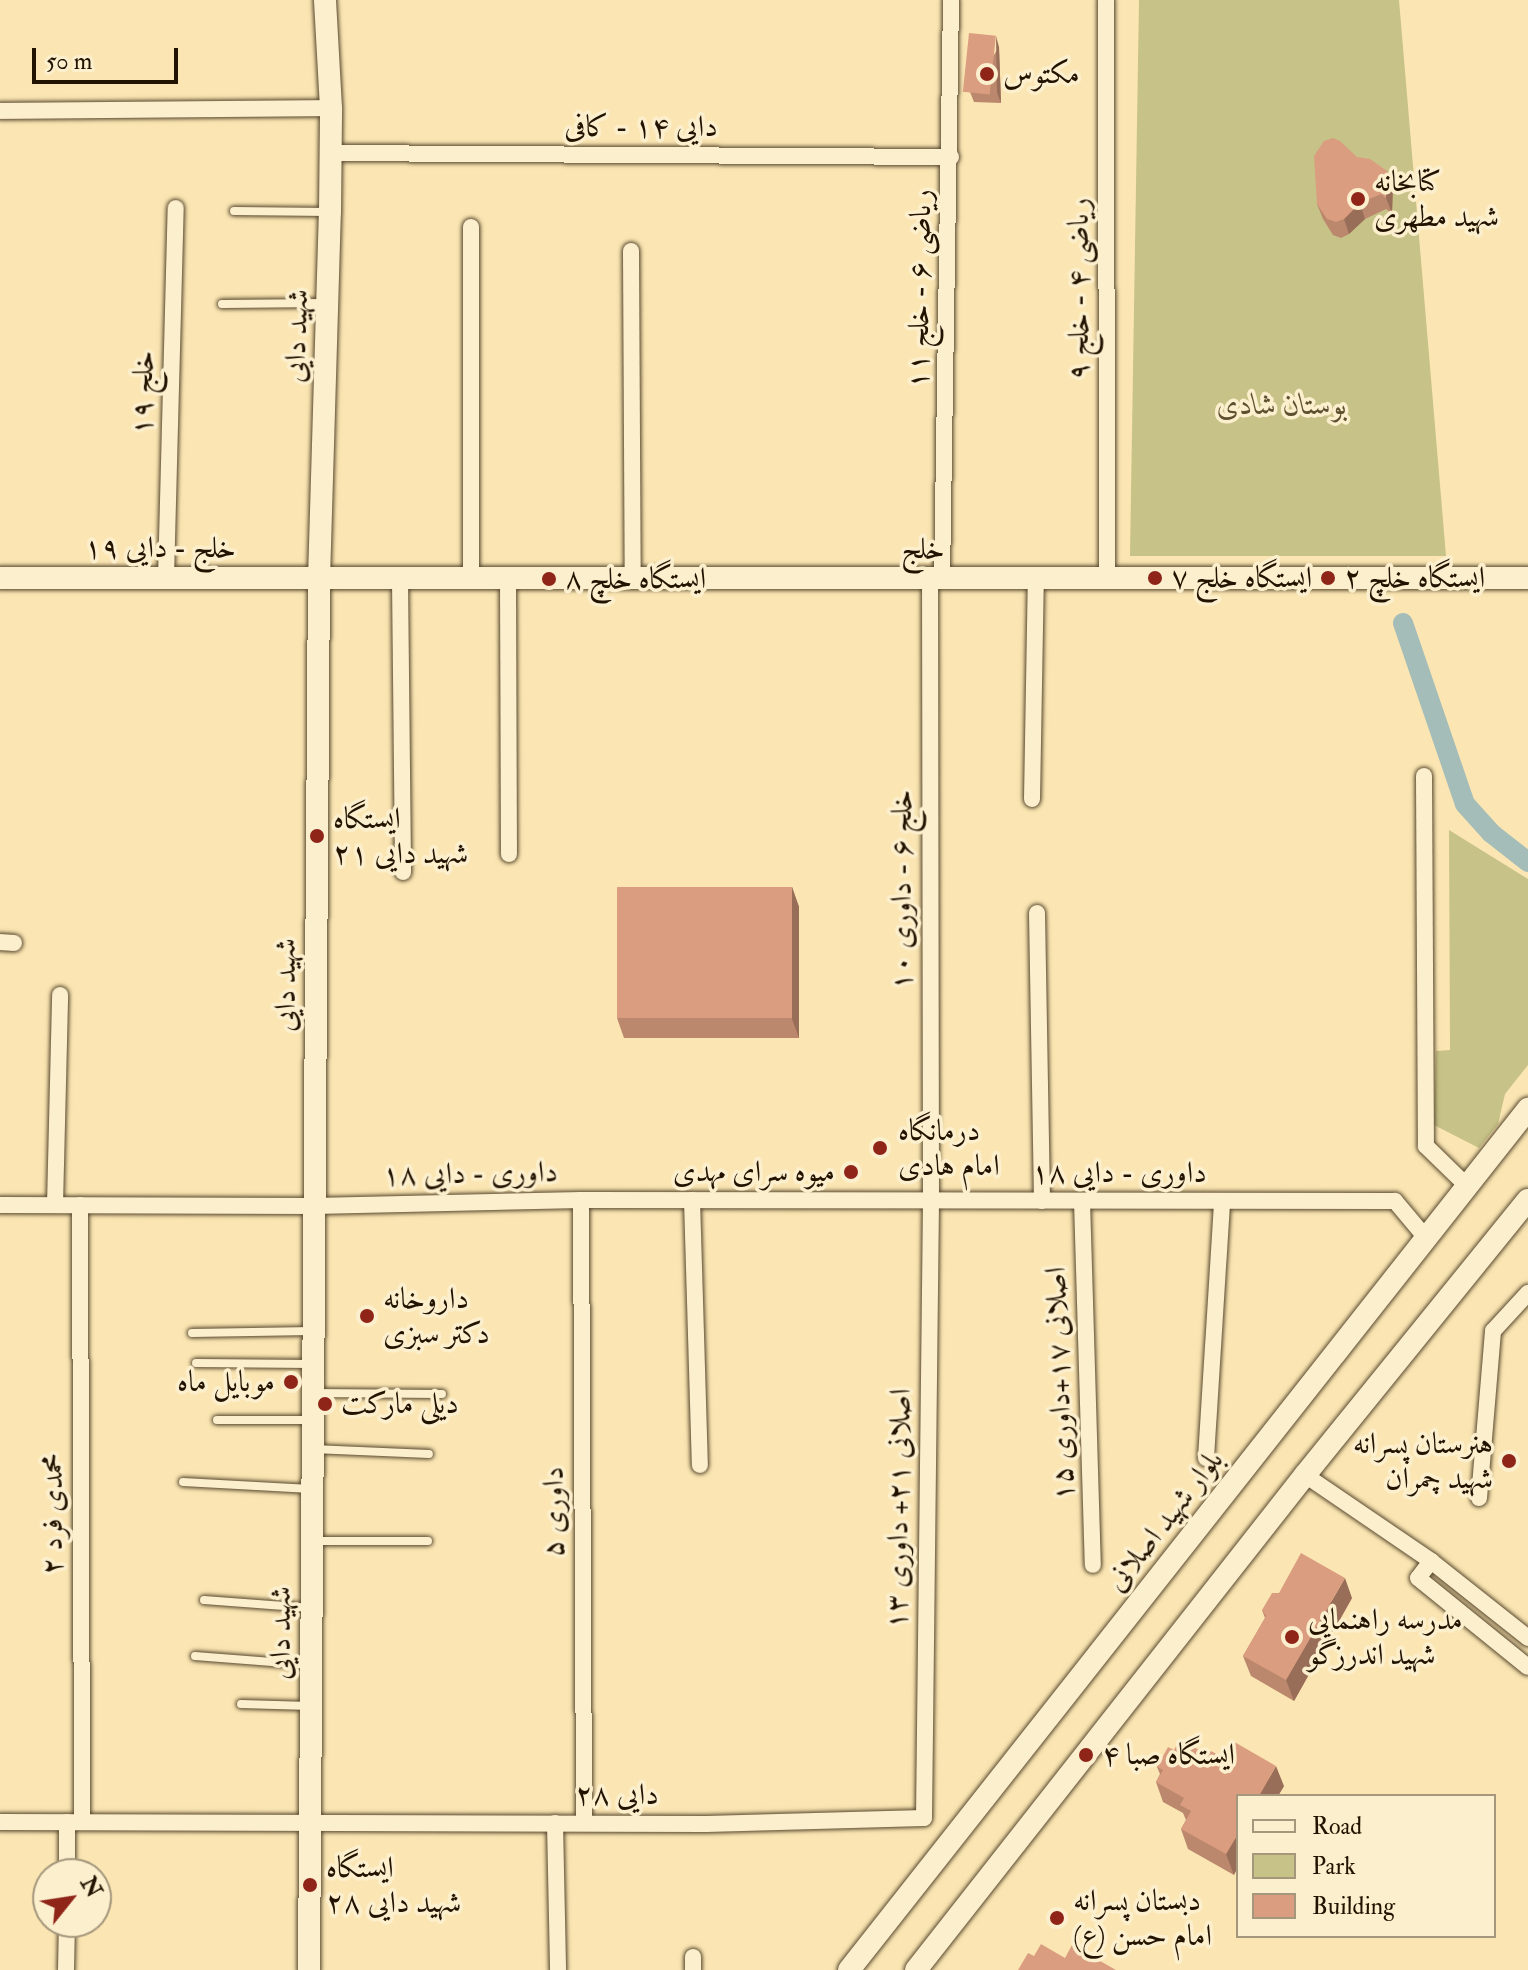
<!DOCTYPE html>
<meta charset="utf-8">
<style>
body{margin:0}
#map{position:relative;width:1528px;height:1970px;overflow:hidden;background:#fbe6b3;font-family:"IM FELL Double Pica",Amiri,serif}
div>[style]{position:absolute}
.green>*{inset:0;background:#c7c287}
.canal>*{height:20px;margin:-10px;padding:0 10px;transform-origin:10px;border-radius:10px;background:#a4bdb8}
.roads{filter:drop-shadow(0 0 2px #58482e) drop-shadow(0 0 2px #58482e)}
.lane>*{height:8px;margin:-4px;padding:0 4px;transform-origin:4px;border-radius:4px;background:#fcefce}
.street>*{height:16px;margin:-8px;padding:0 8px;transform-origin:8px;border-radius:8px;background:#fcefce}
.secondary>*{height:22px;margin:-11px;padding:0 11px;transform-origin:11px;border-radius:11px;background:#fcefce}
.wall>*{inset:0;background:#bb876d}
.shaded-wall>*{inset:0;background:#996e59}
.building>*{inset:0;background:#da9d7f;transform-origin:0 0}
.dots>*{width:22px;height:22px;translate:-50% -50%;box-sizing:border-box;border:4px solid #fcefce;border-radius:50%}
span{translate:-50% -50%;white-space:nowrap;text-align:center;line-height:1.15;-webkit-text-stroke:7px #fcefce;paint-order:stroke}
.poi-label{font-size:30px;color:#221301}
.left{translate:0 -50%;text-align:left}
.right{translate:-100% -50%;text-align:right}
.street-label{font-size:30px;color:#221301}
.park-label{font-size:30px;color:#5c5030;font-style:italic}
.legend{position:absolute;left:1236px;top:1794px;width:260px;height:144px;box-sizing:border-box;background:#fcefce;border:2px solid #a5977c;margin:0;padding:10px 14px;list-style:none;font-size:24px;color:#221301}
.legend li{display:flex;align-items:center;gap:16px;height:40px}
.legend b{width:40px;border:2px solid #a5977c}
.north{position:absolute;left:32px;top:1858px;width:80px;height:80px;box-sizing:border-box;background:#fcefce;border:2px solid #a5977c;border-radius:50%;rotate:60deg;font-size:22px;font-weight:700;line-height:32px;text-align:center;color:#221301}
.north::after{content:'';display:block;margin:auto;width:28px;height:36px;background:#8f2418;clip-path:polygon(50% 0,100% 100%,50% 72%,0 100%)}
.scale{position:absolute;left:32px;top:48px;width:146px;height:36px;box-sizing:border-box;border:4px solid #221301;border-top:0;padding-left:10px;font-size:24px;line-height:28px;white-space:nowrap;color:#221301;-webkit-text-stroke:6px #fcefce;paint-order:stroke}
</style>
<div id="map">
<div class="green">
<div style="clip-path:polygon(1139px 0,1399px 0,1446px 556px,1130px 556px)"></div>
<div style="clip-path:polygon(1449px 830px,1528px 879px,1528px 1065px,1505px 1094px,1498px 1124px,1479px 1148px,1434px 1125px,1436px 1051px,1450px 1050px)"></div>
</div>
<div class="canal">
<div style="left:1403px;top:623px;width:191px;rotate:71.1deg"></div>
<div style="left:1465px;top:804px;width:39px;rotate:48deg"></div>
<div style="left:1491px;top:833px;width:47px;rotate:38.1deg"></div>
</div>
<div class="roads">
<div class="lane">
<div style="left:234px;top:211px;width:95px;rotate:0.6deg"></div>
<div style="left:222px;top:304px;width:102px;rotate:-0.6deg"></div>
<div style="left:192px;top:1333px;width:120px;rotate:-1deg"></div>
<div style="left:196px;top:1363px;width:116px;rotate:0.5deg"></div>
<div style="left:313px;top:1393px;width:129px;rotate:0.4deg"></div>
<div style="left:217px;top:1420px;width:95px"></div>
<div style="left:313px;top:1449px;width:116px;rotate:2.5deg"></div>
<div style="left:183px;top:1482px;width:128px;rotate:3.1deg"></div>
<div style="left:313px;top:1541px;width:115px"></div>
<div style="left:204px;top:1600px;width:107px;rotate:4.3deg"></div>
<div style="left:195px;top:1656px;width:116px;rotate:4.4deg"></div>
<div style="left:241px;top:1704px;width:69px;rotate:1.7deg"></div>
</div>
<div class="street">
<div style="left:1106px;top:0;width:578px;rotate:89.9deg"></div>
<div style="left:0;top:111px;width:331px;rotate:-0.5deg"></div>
<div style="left:330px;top:153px;width:621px;rotate:0.37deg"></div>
<div style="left:631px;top:251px;width:328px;rotate:89.7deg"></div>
<div style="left:166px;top:578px;width:370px;rotate:-88.5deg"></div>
<div style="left:400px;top:579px;width:293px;rotate:89.4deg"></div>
<div style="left:471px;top:579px;width:352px;rotate:-90deg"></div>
<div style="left:508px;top:579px;width:275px;rotate:89.8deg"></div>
<div style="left:942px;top:579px;width:579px;rotate:-89.11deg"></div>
<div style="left:1424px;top:776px;width:370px;rotate:89.7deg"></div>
<div style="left:1426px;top:1146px;width:57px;rotate:44.3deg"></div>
<div style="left:1032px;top:799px;width:220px;rotate:-89deg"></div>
<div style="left:1037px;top:913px;width:288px;rotate:89deg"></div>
<div style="left:0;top:942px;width:14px;rotate:4deg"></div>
<div style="left:581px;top:1200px;width:623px;rotate:89.72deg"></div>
<div style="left:692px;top:1200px;width:265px;rotate:88.3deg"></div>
<div style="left:1082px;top:1201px;width:364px;rotate:88.3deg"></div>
<div style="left:0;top:1205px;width:314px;rotate:0.2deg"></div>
<div style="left:314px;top:1206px;width:267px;rotate:-1.3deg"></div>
<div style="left:581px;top:1200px;width:814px;rotate:0.07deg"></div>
<div style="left:1395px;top:1201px;width:48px;rotate:50deg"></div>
<div style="left:55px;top:1205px;width:210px;rotate:-88.6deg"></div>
<div style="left:80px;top:1205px;width:617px;rotate:89.81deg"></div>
<div style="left:1206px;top:1458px;width:257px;rotate:-86.4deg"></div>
<div style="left:1305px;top:1475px;width:153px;rotate:34.3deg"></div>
<div style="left:1431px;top:1561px;width:124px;rotate:38.4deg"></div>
<div style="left:1479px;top:1498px;width:168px;rotate:-85.2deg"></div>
<div style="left:1493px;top:1331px;width:52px;rotate:-47.4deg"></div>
<div style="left:1431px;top:1561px;width:21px;rotate:127deg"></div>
<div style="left:1418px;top:1578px;width:141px;rotate:39deg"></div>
<div style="left:0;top:1822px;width:706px;rotate:0.16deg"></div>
<div style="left:706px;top:1824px;width:218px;rotate:-1.6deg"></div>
<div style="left:924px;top:1818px;width:617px;rotate:-89.35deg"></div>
<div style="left:931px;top:1201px;width:622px;rotate:-90.09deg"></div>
<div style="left:555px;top:1823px;width:147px;rotate:88.8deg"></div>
<div style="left:67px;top:1874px;width:52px;rotate:-90deg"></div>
<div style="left:693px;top:1957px;width:13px;rotate:90deg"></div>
<div style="left:66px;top:1970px;width:48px;rotate:-88.8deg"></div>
</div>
<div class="secondary">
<div style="left:0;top:578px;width:1528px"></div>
<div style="left:309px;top:1970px;width:1391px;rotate:-89.59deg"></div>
<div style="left:319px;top:579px;width:367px;rotate:-88.3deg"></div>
<div style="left:330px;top:212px;width:104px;rotate:-89.4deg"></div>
<div style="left:331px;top:108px;width:108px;rotate:-93.2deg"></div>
<div style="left:849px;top:1970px;width:1097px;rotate:-51.74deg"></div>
<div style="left:916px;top:1970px;width:630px;rotate:-51.84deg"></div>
<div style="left:1305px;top:1475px;width:354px;rotate:-51deg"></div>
</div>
</div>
<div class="wall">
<div style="clip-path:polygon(999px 47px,1001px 103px,974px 102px,970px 92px)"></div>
<div style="clip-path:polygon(1357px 157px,1387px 171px,1393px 186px,1392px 213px,1386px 209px,1365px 219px,1349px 234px,1341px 238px,1333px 235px,1323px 219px,1317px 204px)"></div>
<div style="clip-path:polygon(792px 887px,799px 907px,799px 1038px,624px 1038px,617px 1018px)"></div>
<div style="clip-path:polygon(1352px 1598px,1294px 1701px,1251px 1676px,1243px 1656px,1265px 1618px,1262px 1610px)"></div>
<div style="clip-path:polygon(1174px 1750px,1222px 1757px,1284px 1786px,1278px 1796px,1238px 1796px,1234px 1875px,1188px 1849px,1181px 1829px,1186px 1820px,1183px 1813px,1163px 1802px,1156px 1782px,1160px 1774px,1157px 1767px)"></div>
</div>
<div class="shaded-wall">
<div style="clip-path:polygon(996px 36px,999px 47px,1001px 103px,997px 93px)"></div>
<div style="clip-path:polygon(1387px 171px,1393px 186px,1392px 213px,1386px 198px)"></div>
<div style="clip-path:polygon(1360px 203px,1365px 219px,1349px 234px,1344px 219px)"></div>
<div style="clip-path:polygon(792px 887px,799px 907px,799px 1038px,792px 1019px)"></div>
<div style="clip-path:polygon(1345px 1578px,1352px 1598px,1294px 1701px,1286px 1680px)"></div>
<div style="clip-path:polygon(1276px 1766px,1284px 1786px,1278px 1796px,1259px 1796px)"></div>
<div style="clip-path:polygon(1238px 1834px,1238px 1867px,1234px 1875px,1226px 1854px)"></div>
</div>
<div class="building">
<div style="left:969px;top:33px;width:27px;height:59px;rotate:6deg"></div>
<div style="clip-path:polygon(1333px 138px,1340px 141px,1357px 157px,1370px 159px,1387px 171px,1386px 198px,1381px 194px,1360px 203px,1344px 219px,1336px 222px,1327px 219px,1317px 204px,1314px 156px,1324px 141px)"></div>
<div style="left:617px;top:887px;width:175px;height:131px"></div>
<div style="clip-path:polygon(1301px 1553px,1345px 1578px,1286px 1680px,1243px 1656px,1266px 1616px,1262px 1610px,1272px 1593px,1279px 1593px)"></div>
<div style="clip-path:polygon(1180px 1739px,1208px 1755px,1211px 1751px,1222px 1757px,1231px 1740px,1276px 1766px,1259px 1796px,1238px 1796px,1238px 1834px,1226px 1854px,1181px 1829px,1191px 1811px,1180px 1805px,1184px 1798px,1156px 1782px,1163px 1770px,1157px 1767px,1168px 1747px,1174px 1750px)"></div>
<div style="clip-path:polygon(1041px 1944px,1065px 1958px,1072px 1945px,1116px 1970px,1018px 1970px,1028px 1953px,1034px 1956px)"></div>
</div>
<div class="dots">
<div style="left:987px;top:74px;background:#8f2418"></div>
<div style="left:1358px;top:199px;background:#8f2418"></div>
<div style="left:1155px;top:578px;background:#8f2418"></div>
<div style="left:1328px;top:578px;background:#8f2418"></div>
<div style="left:549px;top:579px;background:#8f2418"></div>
<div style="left:317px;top:836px;background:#8f2418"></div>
<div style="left:880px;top:1148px;background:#8f2418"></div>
<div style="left:851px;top:1172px;background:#8f2418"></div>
<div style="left:367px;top:1316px;background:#8f2418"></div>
<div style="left:291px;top:1382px;background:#8f2418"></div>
<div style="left:325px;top:1404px;background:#8f2418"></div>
<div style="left:1509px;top:1461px;background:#8f2418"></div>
<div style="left:1292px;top:1637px;background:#8f2418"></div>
<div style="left:1086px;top:1755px;background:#8f2418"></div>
<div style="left:310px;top:1885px;background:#8f2418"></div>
<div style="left:1057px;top:1918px;background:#8f2418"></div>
</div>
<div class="poi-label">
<span class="left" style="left:1003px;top:74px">مکتوس</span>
<span class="left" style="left:1374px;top:199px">کتابخانه<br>شهید مطهری</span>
<span class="left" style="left:1171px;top:578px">ایستگاه خلج ۷</span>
<span class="left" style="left:1344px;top:578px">ایستگاه خلچ ۲</span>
<span class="left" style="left:565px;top:579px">ایستگاه خلچ ۸</span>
<span class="left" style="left:333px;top:836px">ایستگاه<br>شهید دایی ۲۱</span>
<span class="left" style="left:898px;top:1148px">درمانگاه<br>امام هادی</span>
<span class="right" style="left:835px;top:1172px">میوه سرای مهدی</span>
<span class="left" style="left:383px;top:1316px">داروخانه<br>دکتر سبزی</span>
<span class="right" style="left:275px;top:1382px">موبایل ماه</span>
<span class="left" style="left:341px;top:1404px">دیلی مارکت</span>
<span class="right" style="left:1493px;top:1461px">هنرستان پسرانه<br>شهید چمران</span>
<span class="left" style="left:1308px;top:1637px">مدرسه راهنمایی<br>شهید اندرزگو</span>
<span class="left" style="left:1102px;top:1755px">ایستگاه صبا ۴</span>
<span class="left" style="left:326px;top:1885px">ایستگاه<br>شهید دایی ۲۸</span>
<span class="left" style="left:1073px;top:1918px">دبستان پسرانه<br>امام حسن (ع)</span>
</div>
<div class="street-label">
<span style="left:641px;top:127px">دایی ۱۴ - کافی</span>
<span style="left:920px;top:289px;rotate:-89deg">ریاضی ۶ - خلج ۱۱</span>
<span style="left:1079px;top:289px;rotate:-90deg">ریاضی ۴ - خلج ۹</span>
<span style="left:297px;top:336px;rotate:-88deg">شهید دایی</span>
<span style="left:143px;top:393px;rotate:-89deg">خلج ۱۹</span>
<span style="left:160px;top:548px">خلج - دایی ۱۹</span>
<span style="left:923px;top:549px">خلج</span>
<span style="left:902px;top:890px;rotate:-90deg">خلج ۶ - داوری ۱۰</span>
<span style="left:286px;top:985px;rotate:-90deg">شهید دایی</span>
<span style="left:1119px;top:1173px">داوری - دایی ۱۸</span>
<span style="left:470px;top:1174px;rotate:-1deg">داوری - دایی ۱۸</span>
<span style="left:1060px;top:1384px;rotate:-92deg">اصلانی ۱۷+داوری ۱۵</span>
<span style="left:899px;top:1509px;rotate:-89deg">اصلانی ۲۱+ داوری ۱۳</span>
<span style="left:554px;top:1512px;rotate:-90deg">داوری ۵</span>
<span style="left:53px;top:1514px;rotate:-90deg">محمدی فرد ۲</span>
<span style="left:1165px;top:1521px;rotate:-52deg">بلوار شهید اصلانی</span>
<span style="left:281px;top:1633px;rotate:-90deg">شهید دایی</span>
<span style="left:617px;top:1795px">دایی ۲۸</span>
</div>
<div class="park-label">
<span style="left:1282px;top:405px">بوستان شادی</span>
</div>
<ul class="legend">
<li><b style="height:10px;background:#fcefce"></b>Road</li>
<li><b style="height:22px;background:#c7c287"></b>Park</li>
<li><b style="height:22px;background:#da9d7f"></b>Building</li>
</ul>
<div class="north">N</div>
<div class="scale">50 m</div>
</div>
